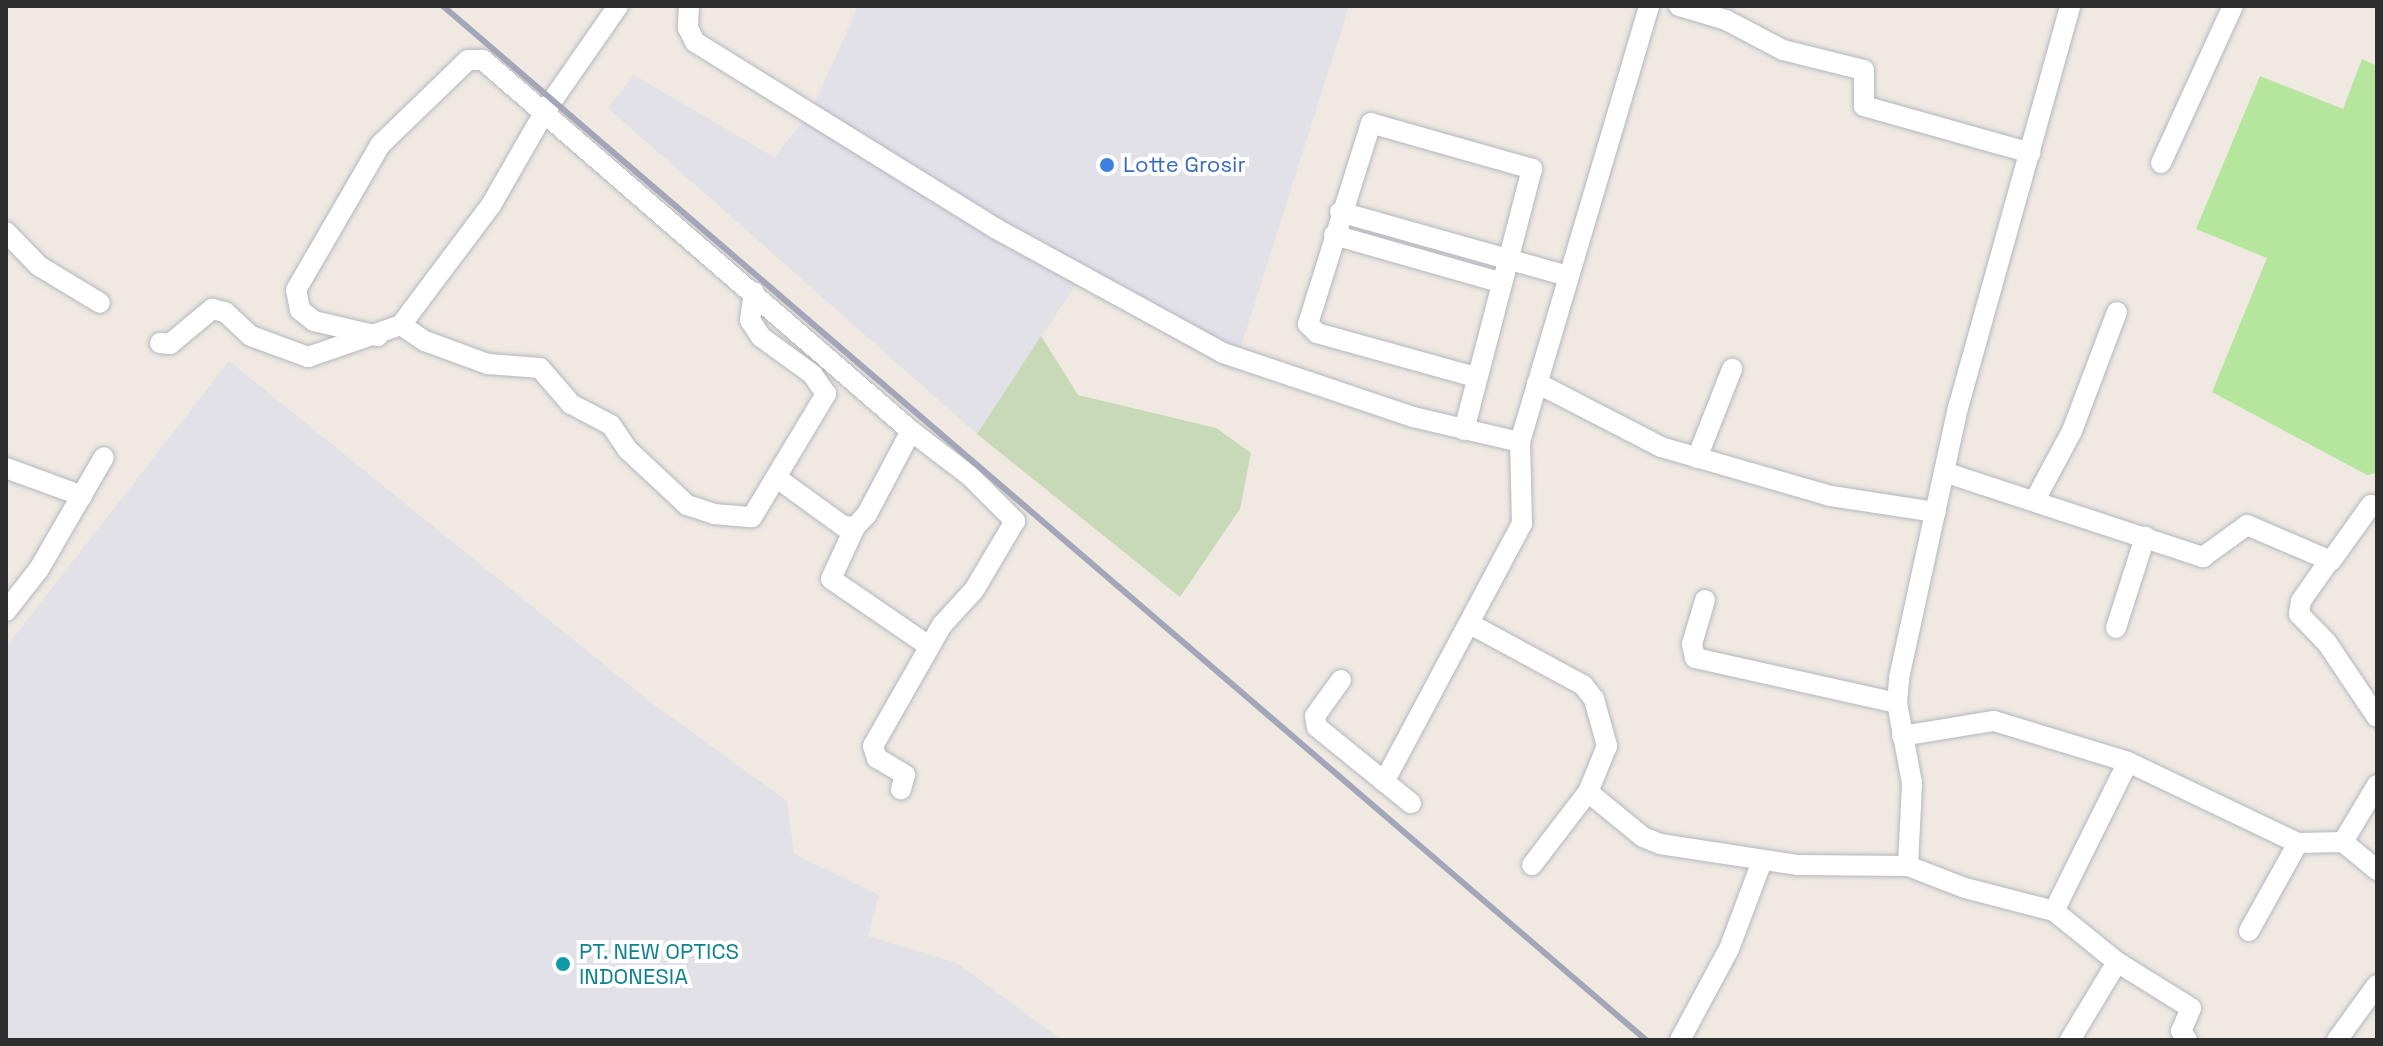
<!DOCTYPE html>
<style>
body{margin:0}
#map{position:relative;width:2383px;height:1046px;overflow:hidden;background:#efe9e1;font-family:"Space Grotesk",sans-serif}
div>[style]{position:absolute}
.industrial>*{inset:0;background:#e3e1e8}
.green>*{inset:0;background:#b6e59e}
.cemetery>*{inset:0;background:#c8d9b8}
.roads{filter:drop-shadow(0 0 2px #b4b7c1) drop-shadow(0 0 2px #b4b7c1)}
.minor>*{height:20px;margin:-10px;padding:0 10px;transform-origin:10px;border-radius:10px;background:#fff}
.rail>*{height:6px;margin:-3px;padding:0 3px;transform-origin:3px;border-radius:3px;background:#a3a6b8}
.dots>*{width:22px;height:22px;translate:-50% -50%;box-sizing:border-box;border:4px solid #fff;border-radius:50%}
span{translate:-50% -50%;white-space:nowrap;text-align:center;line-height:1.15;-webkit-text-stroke:8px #fff;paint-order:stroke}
.shop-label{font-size:22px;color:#366cbe}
.left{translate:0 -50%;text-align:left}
.culture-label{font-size:22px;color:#0d838f}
.frame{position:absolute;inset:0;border:8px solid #2e2e2e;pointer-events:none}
</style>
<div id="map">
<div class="industrial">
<div style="clip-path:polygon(858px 6px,1349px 6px,1233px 372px,1076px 284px,977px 434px,608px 108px,634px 75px,774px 157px,811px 112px)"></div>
<div style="clip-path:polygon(229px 361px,649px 701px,787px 801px,794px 854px,879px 895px,868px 936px,957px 963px,1062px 1040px,6px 1040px,6px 647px)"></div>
</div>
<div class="green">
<div style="clip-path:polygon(2362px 59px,2377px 66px,2377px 473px,2367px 475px,2212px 392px,2267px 258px,2196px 229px,2260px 76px,2343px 109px)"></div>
</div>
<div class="cemetery">
<div style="clip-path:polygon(1041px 336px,1078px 395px,1216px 428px,1251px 453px,1240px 509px,1180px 597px,977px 434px)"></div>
</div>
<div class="roads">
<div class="minor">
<div style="left:689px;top:6px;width:22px;rotate:93deg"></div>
<div style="left:688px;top:28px;width:16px;rotate:63deg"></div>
<div style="left:695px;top:42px;width:353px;rotate:31.8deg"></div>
<div style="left:995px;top:228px;width:260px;rotate:28.7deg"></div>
<div style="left:1223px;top:353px;width:200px;rotate:18.6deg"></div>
<div style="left:1413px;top:417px;width:110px;rotate:13.2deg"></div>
<div style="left:1679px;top:6px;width:49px;rotate:16.6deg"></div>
<div style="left:1726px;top:20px;width:64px;rotate:27.8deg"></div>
<div style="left:1783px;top:50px;width:83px;rotate:13.9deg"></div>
<div style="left:1864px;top:70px;width:36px;rotate:90deg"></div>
<div style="left:1864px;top:106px;width:173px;rotate:15.7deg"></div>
<div style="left:2161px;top:163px;width:173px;rotate:-65.4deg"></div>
<div style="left:1340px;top:212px;width:236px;rotate:15.7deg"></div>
<div style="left:6px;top:232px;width:47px;rotate:45.9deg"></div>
<div style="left:39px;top:266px;width:71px;rotate:31.2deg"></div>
<div style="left:1334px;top:235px;width:175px;rotate:15.9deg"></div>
<div style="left:401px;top:325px;width:29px;rotate:34deg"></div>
<div style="left:425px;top:341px;width:67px;rotate:20.1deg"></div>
<div style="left:488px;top:364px;width:52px;rotate:4.4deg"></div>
<div style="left:540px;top:368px;width:48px;rotate:49.3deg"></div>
<div style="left:571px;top:404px;width:45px;rotate:27.7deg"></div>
<div style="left:611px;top:425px;width:30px;rotate:56deg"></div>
<div style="left:628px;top:450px;width:81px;rotate:43deg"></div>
<div style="left:687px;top:505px;width:28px;rotate:18deg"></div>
<div style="left:714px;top:514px;width:38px;rotate:5deg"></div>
<div style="left:752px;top:517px;width:144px;rotate:-59deg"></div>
<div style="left:826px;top:394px;width:24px;rotate:-125deg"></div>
<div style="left:812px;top:374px;width:63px;rotate:-144deg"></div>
<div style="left:761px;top:337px;width:20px;rotate:-123deg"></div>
<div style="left:750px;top:320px;width:28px;rotate:-82deg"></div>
<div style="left:378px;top:336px;width:66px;rotate:-166.8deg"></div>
<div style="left:314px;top:321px;width:18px;rotate:-142deg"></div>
<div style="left:300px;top:310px;width:20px;rotate:-101deg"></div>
<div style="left:296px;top:290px;width:168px;rotate:-59.9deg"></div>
<div style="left:380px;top:145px;width:122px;rotate:-44deg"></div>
<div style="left:468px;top:60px;width:15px"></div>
<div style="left:483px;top:60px;width:566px;rotate:40.92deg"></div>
<div style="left:911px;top:431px;width:74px;rotate:37.3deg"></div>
<div style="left:970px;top:476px;width:64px;rotate:45deg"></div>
<div style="left:1015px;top:521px;width:80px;rotate:120.7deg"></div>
<div style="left:974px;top:590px;width:47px;rotate:132.4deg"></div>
<div style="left:942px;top:625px;width:139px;rotate:119.7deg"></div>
<div style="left:873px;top:746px;width:13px;rotate:72deg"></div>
<div style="left:877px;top:758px;width:33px;rotate:31deg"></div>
<div style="left:905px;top:775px;width:15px;rotate:106deg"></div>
<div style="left:160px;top:343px;width:10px;rotate:6deg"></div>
<div style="left:170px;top:344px;width:55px;rotate:-39.8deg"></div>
<div style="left:212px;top:309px;width:13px;rotate:13deg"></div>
<div style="left:225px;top:312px;width:35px;rotate:43deg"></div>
<div style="left:251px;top:336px;width:61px;rotate:20.2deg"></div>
<div style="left:308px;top:357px;width:98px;rotate:-19deg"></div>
<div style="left:401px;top:325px;width:150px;rotate:-53.1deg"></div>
<div style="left:491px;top:205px;width:108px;rotate:-60.1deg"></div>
<div style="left:545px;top:111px;width:128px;rotate:-55.2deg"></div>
<div style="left:1537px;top:383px;width:140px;rotate:27.3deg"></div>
<div style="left:1661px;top:447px;width:177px;rotate:16.1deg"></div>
<div style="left:1831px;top:496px;width:106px;rotate:8.7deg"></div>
<div style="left:1464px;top:430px;width:270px;rotate:-75.4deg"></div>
<div style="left:1532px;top:169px;width:167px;rotate:-164.1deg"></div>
<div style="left:1371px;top:123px;width:211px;rotate:107.4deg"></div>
<div style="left:1308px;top:324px;width:13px;rotate:45deg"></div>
<div style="left:1317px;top:333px;width:165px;rotate:15.5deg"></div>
<div style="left:1697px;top:458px;width:96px;rotate:-68.5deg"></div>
<div style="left:6px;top:468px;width:81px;rotate:20.2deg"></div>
<div style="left:1944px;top:472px;width:273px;rotate:18.2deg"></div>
<div style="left:2203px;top:557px;width:54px;rotate:-36deg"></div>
<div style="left:2247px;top:525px;width:91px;rotate:23.2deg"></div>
<div style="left:2331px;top:561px;width:69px;rotate:-54.5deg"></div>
<div style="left:777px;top:478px;width:82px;rotate:36deg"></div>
<div style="left:843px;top:526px;width:12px;rotate:5deg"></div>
<div style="left:855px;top:527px;width:18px;rotate:-47deg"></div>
<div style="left:867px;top:514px;width:94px;rotate:-62.1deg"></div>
<div style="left:2035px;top:500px;width:78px;rotate:-61.8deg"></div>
<div style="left:2072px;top:431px;width:127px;rotate:-69.3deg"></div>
<div style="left:855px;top:527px;width:57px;rotate:114.8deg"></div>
<div style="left:831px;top:579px;width:119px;rotate:34.4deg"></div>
<div style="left:2329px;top:561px;width:49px;rotate:125deg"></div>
<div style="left:2301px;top:601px;width:13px;rotate:99deg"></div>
<div style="left:2299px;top:614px;width:40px;rotate:46deg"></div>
<div style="left:2327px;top:643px;width:89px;rotate:56deg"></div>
<div style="left:1705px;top:600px;width:46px;rotate:106.5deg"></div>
<div style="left:1692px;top:644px;width:14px;rotate:78deg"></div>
<div style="left:1695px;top:658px;width:207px;rotate:12.6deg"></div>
<div style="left:6px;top:611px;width:53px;rotate:-51.8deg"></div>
<div style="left:39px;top:569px;width:129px;rotate:-59.9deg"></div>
<div style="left:1472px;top:625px;width:126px;rotate:28.4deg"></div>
<div style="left:1583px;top:685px;width:18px;rotate:52deg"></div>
<div style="left:1594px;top:699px;width:49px;rotate:74.5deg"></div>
<div style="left:1607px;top:746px;width:50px;rotate:112.4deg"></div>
<div style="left:1588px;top:792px;width:92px;rotate:127.5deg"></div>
<div style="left:2116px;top:628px;width:96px;rotate:-72.3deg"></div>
<div style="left:1341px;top:680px;width:44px;rotate:125.8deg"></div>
<div style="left:1315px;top:716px;width:11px;rotate:80deg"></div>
<div style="left:1317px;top:727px;width:121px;rotate:39deg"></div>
<div style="left:1902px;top:736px;width:93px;rotate:-9.3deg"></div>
<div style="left:1994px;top:721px;width:140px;rotate:17deg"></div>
<div style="left:2128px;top:762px;width:188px;rotate:25.5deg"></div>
<div style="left:2298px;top:843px;width:45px;rotate:-1.3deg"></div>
<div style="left:2343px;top:842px;width:66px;rotate:-59.2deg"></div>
<div style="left:1384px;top:782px;width:293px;rotate:-61.9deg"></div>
<div style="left:1522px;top:524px;width:82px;rotate:-91.4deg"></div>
<div style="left:1520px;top:442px;width:455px;rotate:-73.5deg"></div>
<div style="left:1588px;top:792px;width:71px;rotate:39.3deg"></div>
<div style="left:1643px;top:837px;width:18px;rotate:22deg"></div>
<div style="left:1660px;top:844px;width:140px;rotate:8.7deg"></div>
<div style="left:1798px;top:865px;width:110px;rotate:0.5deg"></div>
<div style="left:1908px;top:866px;width:61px;rotate:21.1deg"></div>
<div style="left:1965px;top:888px;width:92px;rotate:14.5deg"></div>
<div style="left:2054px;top:911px;width:81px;rotate:39deg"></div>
<div style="left:2117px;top:962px;width:87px;rotate:31.9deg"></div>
<div style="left:2191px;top:1008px;width:25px;rotate:113deg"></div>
<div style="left:2181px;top:1031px;width:11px;rotate:56deg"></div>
<div style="left:2343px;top:842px;width:44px;rotate:39.5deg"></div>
<div style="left:1908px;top:866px;width:83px;rotate:-87.2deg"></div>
<div style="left:1912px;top:783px;width:81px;rotate:-100.6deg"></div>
<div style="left:1897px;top:703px;width:25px;rotate:-85deg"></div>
<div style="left:1899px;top:678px;width:276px;rotate:-77.7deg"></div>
<div style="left:1958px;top:408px;width:417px;rotate:-74.4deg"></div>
<div style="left:2054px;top:911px;width:166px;rotate:-63.6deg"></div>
<div style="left:2249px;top:931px;width:101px;rotate:-60.9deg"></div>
<div style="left:1680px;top:1040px;width:103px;rotate:-61.7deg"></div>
<div style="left:1729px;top:949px;width:94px;rotate:-69.4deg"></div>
<div style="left:2070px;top:1040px;width:91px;rotate:-58.9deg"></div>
<div style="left:2337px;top:1040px;width:68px;rotate:-54deg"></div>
</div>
</div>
<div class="rail">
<div style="left:443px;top:6px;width:1586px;rotate:40.68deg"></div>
</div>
<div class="dots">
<div style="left:1107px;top:165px;background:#3f7fe0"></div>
<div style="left:563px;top:964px;background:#0f9aa8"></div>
</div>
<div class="shop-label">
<span class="left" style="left:1123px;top:165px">Lotte Grosir</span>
</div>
<div class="culture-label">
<span class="left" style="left:579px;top:964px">PT. NEW OPTICS<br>INDONESIA</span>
</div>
<div class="frame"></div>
</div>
